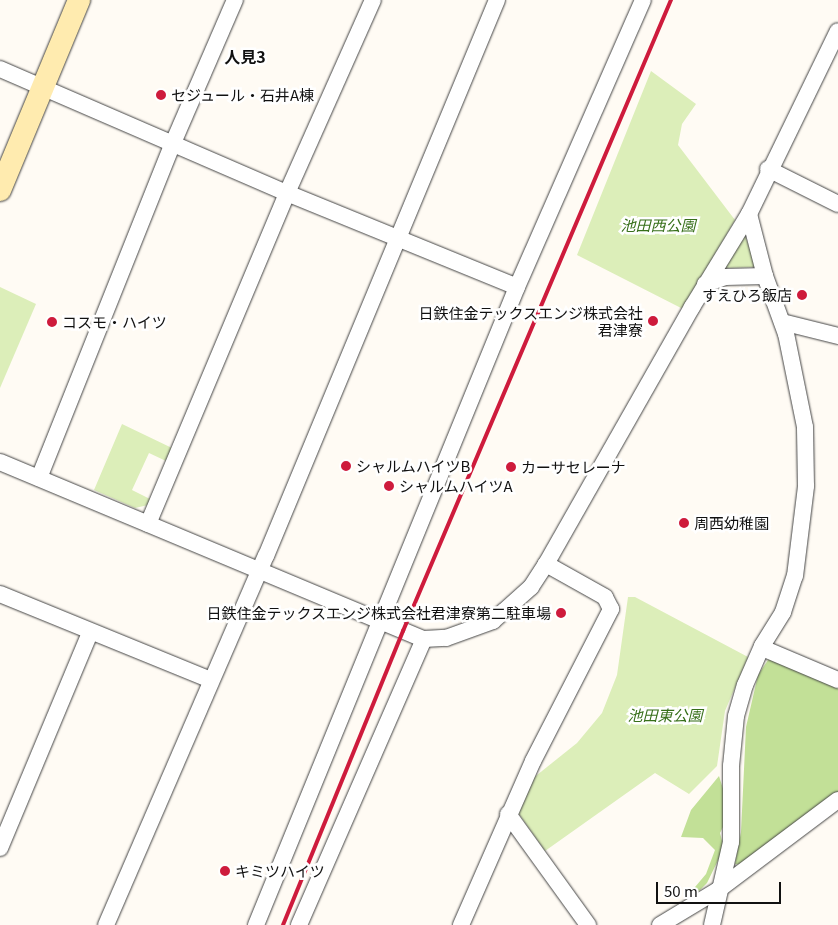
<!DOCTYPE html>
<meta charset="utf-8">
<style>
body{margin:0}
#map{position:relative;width:838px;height:925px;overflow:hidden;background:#fffbf4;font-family:Georgia,"Noto Sans JP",serif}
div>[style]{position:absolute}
.green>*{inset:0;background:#dceeb9}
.forest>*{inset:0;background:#c2e097}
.roads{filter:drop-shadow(0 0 1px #444) drop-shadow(0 0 1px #444)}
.street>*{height:16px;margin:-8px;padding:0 8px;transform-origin:8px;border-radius:8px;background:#fff}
.secondary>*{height:22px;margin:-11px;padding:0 11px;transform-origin:11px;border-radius:11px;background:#ffebaf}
.rail>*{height:4px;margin:-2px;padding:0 2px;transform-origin:2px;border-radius:2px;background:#ce1b3c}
.dots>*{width:14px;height:14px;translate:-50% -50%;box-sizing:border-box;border:2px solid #fff;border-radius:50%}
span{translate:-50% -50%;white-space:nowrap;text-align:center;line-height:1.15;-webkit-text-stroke:5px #fff;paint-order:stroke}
.poi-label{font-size:15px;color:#111}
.left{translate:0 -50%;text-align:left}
.right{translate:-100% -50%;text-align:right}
.park-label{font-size:15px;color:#376f1a;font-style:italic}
.neighbourhood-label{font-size:16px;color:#111;font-weight:700}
.scale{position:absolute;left:656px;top:882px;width:125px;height:22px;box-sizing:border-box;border:2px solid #111;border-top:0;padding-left:6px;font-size:15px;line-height:18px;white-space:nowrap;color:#111;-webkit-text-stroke:4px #fff;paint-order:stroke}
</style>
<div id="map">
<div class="green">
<div style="clip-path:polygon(651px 71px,696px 104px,682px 124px,678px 145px,735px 220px,683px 309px,577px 255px)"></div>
<div style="clip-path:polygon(745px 235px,756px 267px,726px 268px,725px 267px)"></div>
<div style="clip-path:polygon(0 287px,36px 304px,0 388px)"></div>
<div style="clip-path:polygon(122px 424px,172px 448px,166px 461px,149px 453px,132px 490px,150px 499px,148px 505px,135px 508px,94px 490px)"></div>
<div style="clip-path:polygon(628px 597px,635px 597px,748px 657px,725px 711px,717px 766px,689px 794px,655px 773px,545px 851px,519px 814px,527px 783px,577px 743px,602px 713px,617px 675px)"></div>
</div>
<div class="forest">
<div style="clip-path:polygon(770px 657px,838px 676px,838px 794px,743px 865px,735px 864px,741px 832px,746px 727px,758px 675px)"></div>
<div style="clip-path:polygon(719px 776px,725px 795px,726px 821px,720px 833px,724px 848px,707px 883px,698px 892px,690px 893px,706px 874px,715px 850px,703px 838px,681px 837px,691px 810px)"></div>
</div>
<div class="roads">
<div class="street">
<div style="left:0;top:69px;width:313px;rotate:23.4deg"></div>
<div style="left:287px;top:193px;width:248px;rotate:22.2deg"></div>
<div style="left:768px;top:169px;width:78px;rotate:26.6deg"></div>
<div style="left:705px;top:284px;width:21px;rotate:-19deg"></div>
<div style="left:725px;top:277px;width:40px;rotate:-1.4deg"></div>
<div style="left:782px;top:322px;width:58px;rotate:14deg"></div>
<div style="left:0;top:462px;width:459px;rotate:22.7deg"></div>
<div style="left:424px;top:639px;width:22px;rotate:-3deg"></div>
<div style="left:446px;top:638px;width:50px;rotate:-19.9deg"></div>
<div style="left:493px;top:621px;width:51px;rotate:-41.8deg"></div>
<div style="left:531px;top:587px;width:27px;rotate:-57deg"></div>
<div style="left:546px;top:564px;width:296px;rotate:-60.4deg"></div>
<div style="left:692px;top:307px;width:109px;rotate:-58.5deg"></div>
<div style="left:749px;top:214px;width:203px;rotate:-64.1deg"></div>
<div style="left:39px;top:478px;width:361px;rotate:-68.2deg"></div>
<div style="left:173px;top:143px;width:156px;rotate:-66.6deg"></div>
<div style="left:148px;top:524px;width:359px;rotate:-67.2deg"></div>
<div style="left:287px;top:193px;width:211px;rotate:-66deg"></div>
<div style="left:0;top:594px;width:228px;rotate:22.2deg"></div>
<div style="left:767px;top:650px;width:77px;rotate:22.9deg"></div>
<div style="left:508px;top:814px;width:137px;rotate:54.2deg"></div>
<div style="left:0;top:848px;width:233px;rotate:-67.3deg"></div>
<div style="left:106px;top:925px;width:402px;rotate:-66.6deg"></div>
<div style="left:266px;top:556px;width:602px;rotate:-67.44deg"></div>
<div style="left:256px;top:925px;width:689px;rotate:-67.75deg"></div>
<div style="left:517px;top:287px;width:313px;rotate:-66.3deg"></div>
<div style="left:299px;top:925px;width:312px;rotate:-66.4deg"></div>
<div style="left:461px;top:925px;width:179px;rotate:-66.3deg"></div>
<div style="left:533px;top:761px;width:171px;rotate:-62.8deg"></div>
<div style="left:611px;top:609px;width:13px;rotate:-117deg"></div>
<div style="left:605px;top:597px;width:68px;rotate:-150.8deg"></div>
<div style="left:660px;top:925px;width:68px;rotate:-31.1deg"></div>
<div style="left:718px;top:890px;width:150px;rotate:-36.9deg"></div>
<div style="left:712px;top:925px;width:85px;rotate:-77.1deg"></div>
<div style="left:731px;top:842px;width:76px;rotate:-90deg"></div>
<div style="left:731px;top:766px;width:50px;rotate:-84.3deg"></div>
<div style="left:736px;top:716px;width:32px;rotate:-74deg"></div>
<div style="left:745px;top:685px;width:43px;rotate:-66.4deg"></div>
<div style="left:762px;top:646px;width:40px;rotate:-58deg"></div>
<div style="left:783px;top:612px;width:38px;rotate:-72deg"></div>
<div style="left:795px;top:576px;width:91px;rotate:-83deg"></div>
<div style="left:806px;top:486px;width:59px;rotate:-91deg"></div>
<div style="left:805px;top:427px;width:95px;rotate:-101.5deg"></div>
<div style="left:786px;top:334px;width:62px;rotate:-109.9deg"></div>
<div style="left:765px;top:276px;width:64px;rotate:-104.5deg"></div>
</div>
<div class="secondary">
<div style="left:0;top:190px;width:206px;rotate:-67.4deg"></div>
</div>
</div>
<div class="rail">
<div style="left:283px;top:925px;width:318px;rotate:-67.8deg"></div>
<div style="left:403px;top:631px;width:686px;rotate:-66.99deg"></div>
</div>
<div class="dots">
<div style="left:161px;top:95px;background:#ce1b3c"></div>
<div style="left:802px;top:295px;background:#ce1b3c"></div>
<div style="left:653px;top:321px;background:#ce1b3c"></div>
<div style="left:52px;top:322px;background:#ce1b3c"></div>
<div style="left:346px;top:466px;background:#ce1b3c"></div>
<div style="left:511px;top:467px;background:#ce1b3c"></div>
<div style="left:389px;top:486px;background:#ce1b3c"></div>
<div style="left:684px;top:523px;background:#ce1b3c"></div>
<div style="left:561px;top:613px;background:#ce1b3c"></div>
<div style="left:225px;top:871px;background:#ce1b3c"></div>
</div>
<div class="poi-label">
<span class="left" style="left:171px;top:95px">セジュール・石井A棟</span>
<span class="right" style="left:792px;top:295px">すえひろ飯店</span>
<span class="right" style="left:643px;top:321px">日鉄住金テックスエンジ株式会社<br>君津寮</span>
<span class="left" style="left:62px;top:322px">コスモ・ハイツ</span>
<span class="left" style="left:356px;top:466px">シャルムハイツB</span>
<span class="left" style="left:521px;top:467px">カーサセレーナ</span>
<span class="left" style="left:399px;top:486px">シャルムハイツA</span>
<span class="left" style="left:694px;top:523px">周西幼稚園</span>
<span class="right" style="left:551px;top:613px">日鉄住金テックスエンジ株式会社君津寮第二駐車場</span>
<span class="left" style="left:235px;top:871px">キミツハイツ</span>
</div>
<div class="park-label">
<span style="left:658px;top:225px">池田西公園</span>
<span style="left:665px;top:715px">池田東公園</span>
</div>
<div class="neighbourhood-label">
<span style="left:245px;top:56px">人見3</span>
</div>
<div class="scale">50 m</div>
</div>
